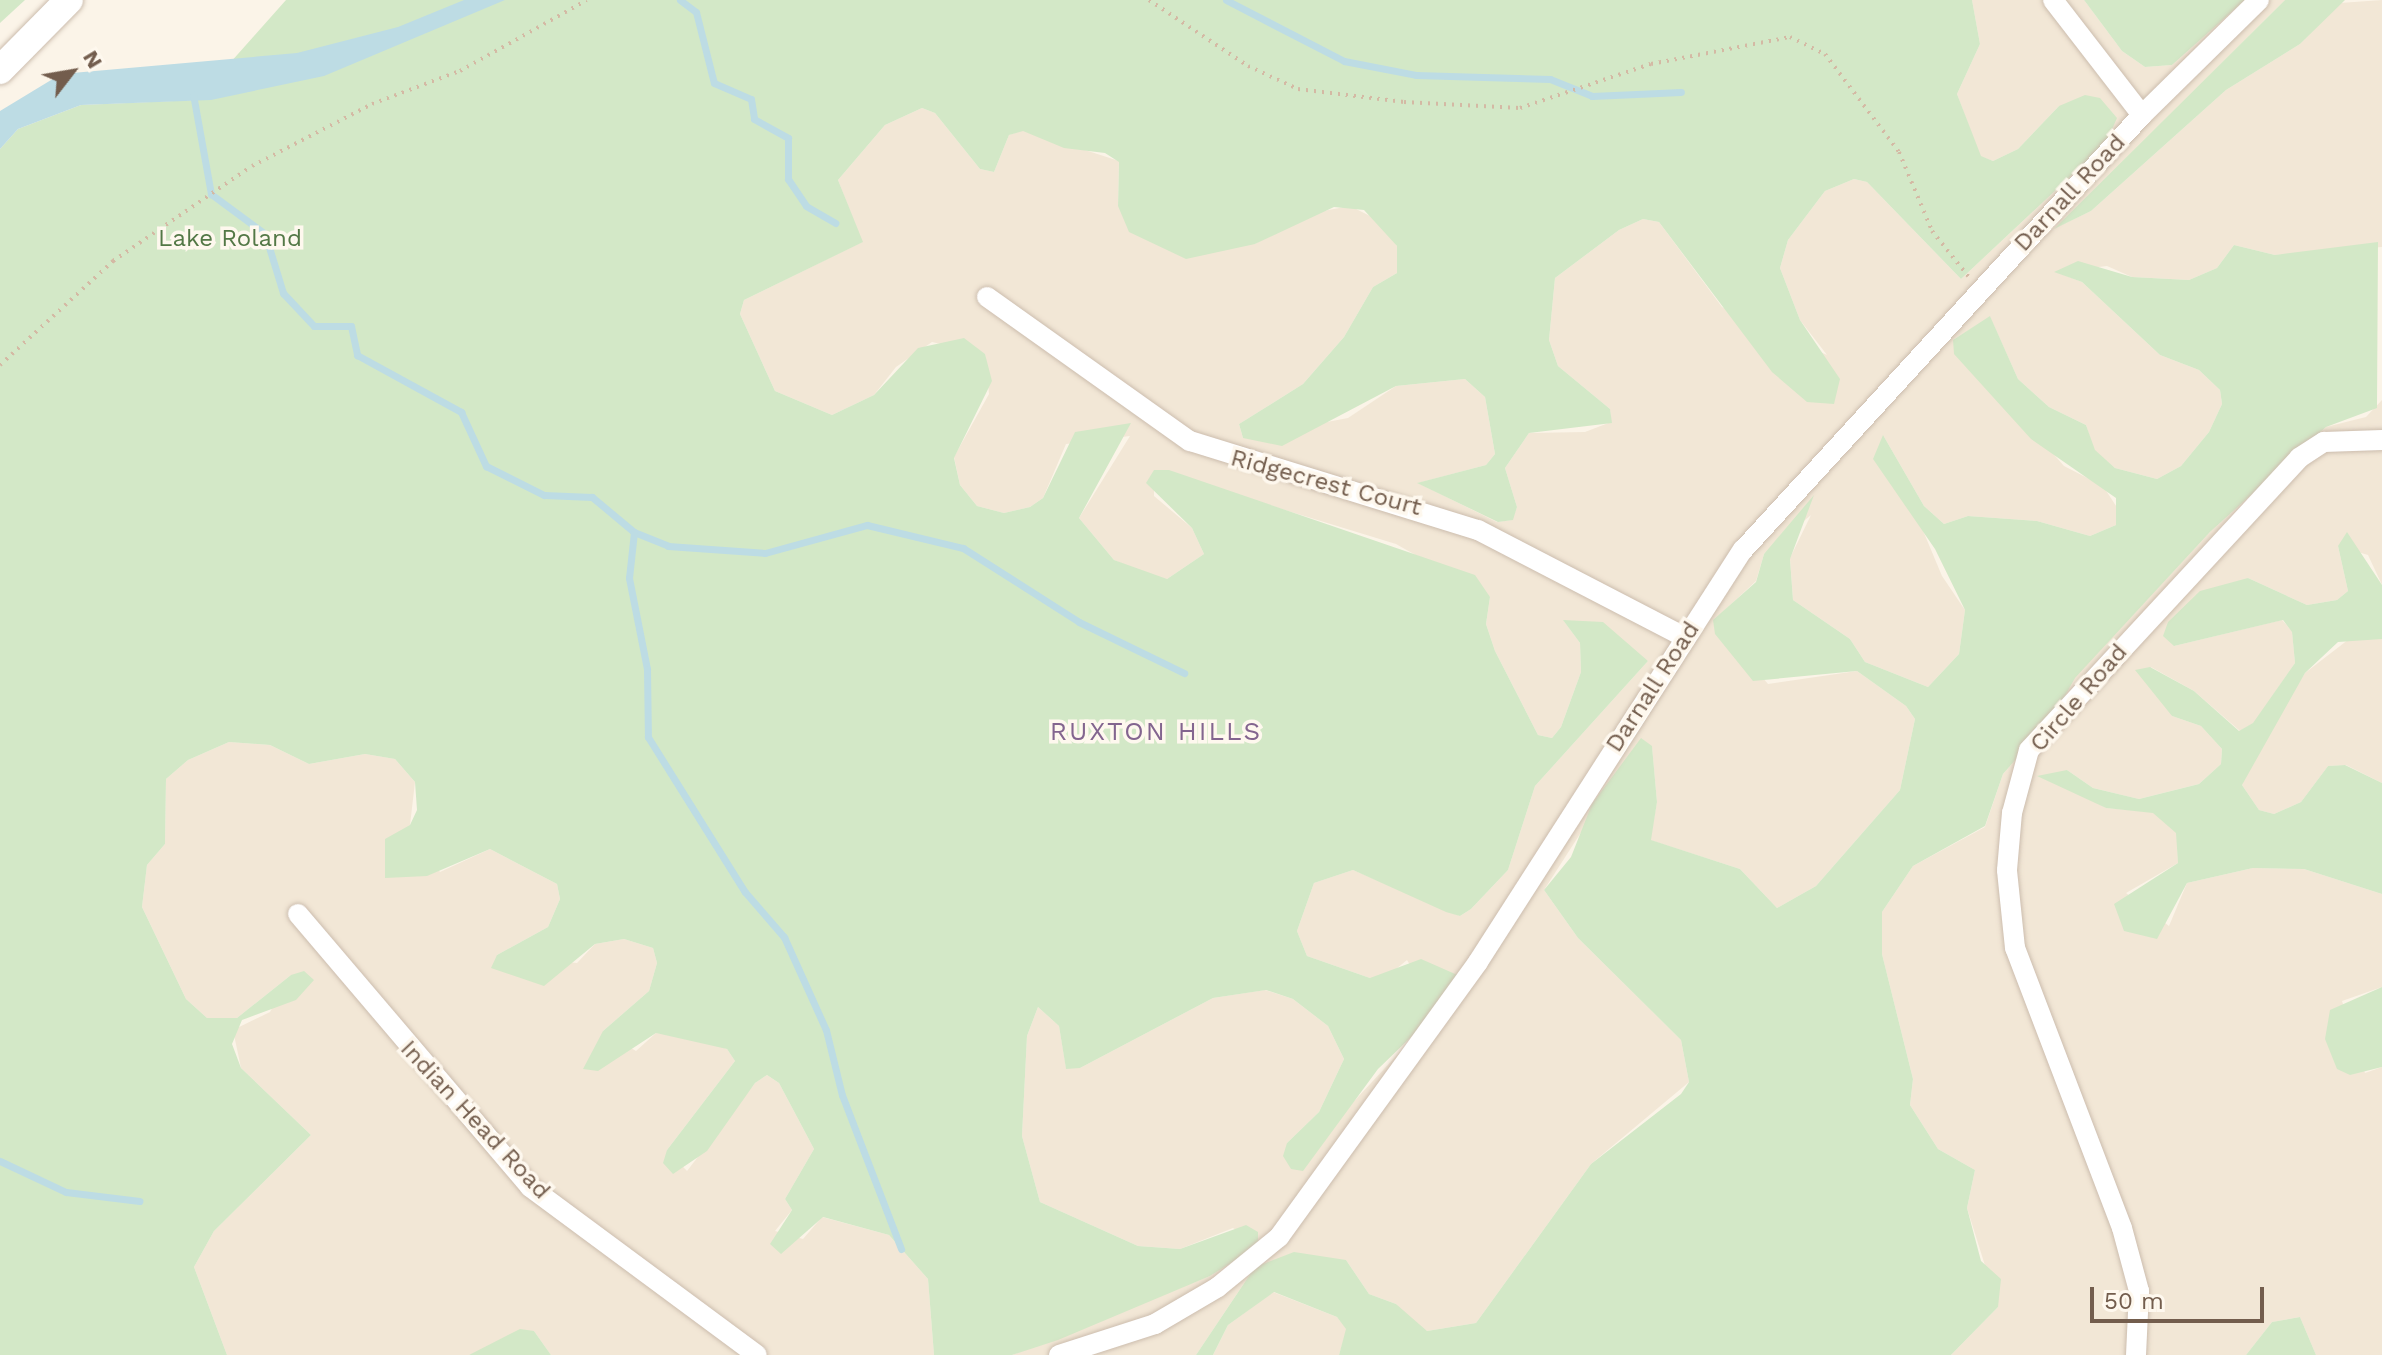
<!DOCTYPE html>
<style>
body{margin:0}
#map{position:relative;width:2382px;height:1355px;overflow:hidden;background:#fbf4e8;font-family:"Work Sans",sans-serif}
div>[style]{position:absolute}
.residential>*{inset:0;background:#f2e7d6}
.green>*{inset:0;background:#d3e8c7}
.water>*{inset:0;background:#bddce4}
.stream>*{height:7px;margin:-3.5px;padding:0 3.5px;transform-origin:3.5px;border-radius:3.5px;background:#bddce4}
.path>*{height:4px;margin-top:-2px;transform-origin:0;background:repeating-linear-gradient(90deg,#d4b9a4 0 2px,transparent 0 8px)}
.roads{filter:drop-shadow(0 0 2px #ccbdae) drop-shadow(0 0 2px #ccbdae)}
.street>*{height:20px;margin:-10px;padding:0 10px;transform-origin:10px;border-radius:10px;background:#fff}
.secondary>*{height:28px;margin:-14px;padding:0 14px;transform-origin:14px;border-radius:14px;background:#fff}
span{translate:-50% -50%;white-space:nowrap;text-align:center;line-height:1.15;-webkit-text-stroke:7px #fef8ee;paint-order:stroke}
.street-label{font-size:24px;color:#735d4d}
.park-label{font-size:24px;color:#537846}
.neighbourhood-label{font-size:26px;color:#83658f;letter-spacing:2px}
.north{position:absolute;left:32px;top:32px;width:80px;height:80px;-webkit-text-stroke:6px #fef8ee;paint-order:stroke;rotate:59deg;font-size:22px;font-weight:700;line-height:32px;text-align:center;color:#735d4d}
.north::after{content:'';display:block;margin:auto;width:28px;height:36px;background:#735d4d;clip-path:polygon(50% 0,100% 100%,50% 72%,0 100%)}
.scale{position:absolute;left:2090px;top:1287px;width:174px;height:36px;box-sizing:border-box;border:4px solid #735d4d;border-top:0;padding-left:10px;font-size:24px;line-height:28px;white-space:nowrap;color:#735d4d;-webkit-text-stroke:6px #fef8ee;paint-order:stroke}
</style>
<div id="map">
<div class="residential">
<div style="clip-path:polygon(1972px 0,2084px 0,2122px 51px,2145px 67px,2172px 65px,2245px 0,2285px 0,2057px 227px,2091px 211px,2226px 90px,2300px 44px,2340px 3px,2382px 0,2382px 247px,2275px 255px,2234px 245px,2217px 268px,2189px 280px,2132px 277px,2107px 266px,2056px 272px,2082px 282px,2160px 355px,2199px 370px,2220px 390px,2222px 404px,2209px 432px,2181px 466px,2157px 479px,2115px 468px,2094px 450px,2086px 425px,2049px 407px,2018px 379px,1990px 317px,1953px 340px,2064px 466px,2103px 486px,2120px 512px,2116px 525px,2090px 536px,2037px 521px,1968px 516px,1944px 524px,1924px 506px,1883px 435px,1942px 576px,1965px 610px,1959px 654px,1928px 687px,1865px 662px,1850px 639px,1793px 600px,1790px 558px,1811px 515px,1764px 554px,1756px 581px,1714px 620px,1768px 684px,1857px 671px,1906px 706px,1915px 719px,1900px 790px,1816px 886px,1777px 908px,1740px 869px,1650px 840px,1657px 802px,1652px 747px,1641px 739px,1544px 890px,1578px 938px,1681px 1040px,1689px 1082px,1591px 1164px,1476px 1323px,1427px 1331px,1413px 1325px,1396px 1304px,1369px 1294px,1346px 1260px,1255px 1267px,1196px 1355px,1012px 1355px,1210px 1276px,1258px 1245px,1233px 1228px,1180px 1249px,1138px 1246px,1040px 1202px,1022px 1136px,1027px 1036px,1038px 1007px,1059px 1026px,1066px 1068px,1080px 1068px,1213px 998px,1265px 990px,1293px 999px,1328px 1026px,1344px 1059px,1319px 1112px,1287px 1143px,1291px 1169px,1438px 1011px,1407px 960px,1385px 978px,1370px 978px,1307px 956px,1297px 931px,1314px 883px,1353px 870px,1460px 916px,1471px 909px,1508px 870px,1535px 786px,1648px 661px,1564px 621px,1580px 643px,1581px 672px,1561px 727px,1552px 738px,1538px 735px,1495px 651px,1486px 624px,1490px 597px,1396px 544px,1154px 470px,1154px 496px,1192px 528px,1204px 554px,1167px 579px,1153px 577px,1114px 560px,1079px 518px,1130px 436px,1066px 444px,1043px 498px,1030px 507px,1004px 513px,977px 506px,960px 485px,954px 457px,989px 394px,985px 354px,932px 342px,896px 367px,874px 395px,832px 415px,775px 391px,740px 314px,744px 300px,862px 242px,838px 180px,885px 125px,922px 108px,935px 113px,980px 169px,994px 172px,1009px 135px,1023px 130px,1119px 161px,1118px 206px,1255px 244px,1307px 214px,1350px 206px,1378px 220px,1397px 246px,1397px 273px,1373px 287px,1344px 337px,1303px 384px,1239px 424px,1243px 438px,1348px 418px,1396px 386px,1465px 379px,1485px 397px,1495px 454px,1486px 465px,1418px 483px,1497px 522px,1512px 520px,1517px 507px,1505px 468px,1529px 433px,1585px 432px,1611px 422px,1610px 409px,1558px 366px,1549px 340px,1555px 278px,1619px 230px,1643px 219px,1659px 222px,1722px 307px,1827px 355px,1800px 320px,1780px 268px,1788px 240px,1825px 191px,1854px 179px,1867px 182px,1961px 279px,2106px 143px,2059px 106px,2018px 149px,1993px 161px,1980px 156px,1957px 94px,1980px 44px)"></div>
<div style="clip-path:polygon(2382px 400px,2382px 585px,2368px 555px,2338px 546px,2348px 591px,2337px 600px,2307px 605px,2248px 578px,2174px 646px,2282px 620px,2292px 631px,2295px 663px,2254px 723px,2240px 731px,2194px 691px,2151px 667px,2172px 716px,2201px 726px,2222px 749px,2221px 764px,2199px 784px,2139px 799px,2093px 788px,2067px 770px,2063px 785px,2106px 808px,2153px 812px,2177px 833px,2178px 863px,2126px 893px,2169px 926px,2187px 883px,2253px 868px,2304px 869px,2382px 894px,2382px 987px,2342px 1001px,2365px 1073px,2382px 1067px,2382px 1355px,2316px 1355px,2300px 1317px,2272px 1322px,2246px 1355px,1951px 1355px,1998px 1307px,1967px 1208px,1975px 1170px,1938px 1149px,1910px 1105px,1913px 1079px,1882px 954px,1882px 912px,1913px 866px,1985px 827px,2003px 774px,2053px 717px,2074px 678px,2210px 532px,2326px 427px,2366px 417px)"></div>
<div style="clip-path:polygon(2353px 636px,2382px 639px,2382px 783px,2346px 765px,2328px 766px,2301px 802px,2274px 814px,2259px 810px,2242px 785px,2246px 768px,2305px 673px)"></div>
<div style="clip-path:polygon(229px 742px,270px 745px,309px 764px,365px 754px,395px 759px,415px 782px,410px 825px,440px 872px,490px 849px,557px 884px,560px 899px,548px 927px,497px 955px,577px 963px,595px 944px,624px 939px,653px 948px,657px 963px,649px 991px,603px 1031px,636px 1051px,656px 1033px,697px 1037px,727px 1049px,735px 1061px,667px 1150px,687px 1171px,755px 1083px,767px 1075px,779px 1083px,814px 1149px,785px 1199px,792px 1210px,775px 1231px,803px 1239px,822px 1217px,889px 1235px,928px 1279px,934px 1355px,551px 1355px,534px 1331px,469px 1355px,227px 1355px,194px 1267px,214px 1231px,311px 1135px,241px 1068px,233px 1030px,270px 1012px,291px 975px,237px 1018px,207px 1018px,186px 999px,142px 907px,147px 865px,165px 844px,166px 779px,188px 760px)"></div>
<div style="clip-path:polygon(1273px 1292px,1337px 1317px,1347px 1329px,1339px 1355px,1213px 1355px,1228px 1325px)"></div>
</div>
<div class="green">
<div style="clip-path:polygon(0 0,25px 0,0 23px)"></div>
<div style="clip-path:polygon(286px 0,1972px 0,1980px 44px,1957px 94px,1981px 156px,1993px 161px,2018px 149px,2059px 106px,2085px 95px,2100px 98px,2117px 118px,2106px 143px,1961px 279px,1867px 182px,1854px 179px,1825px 191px,1788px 240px,1780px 268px,1800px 320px,1840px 379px,1834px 404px,1807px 402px,1772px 372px,1659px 222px,1643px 219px,1619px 230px,1555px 278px,1549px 340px,1558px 366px,1610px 409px,1612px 423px,1529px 433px,1505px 468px,1517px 507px,1513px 520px,1498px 522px,1417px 483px,1486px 465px,1495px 454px,1485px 397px,1465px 379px,1396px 386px,1282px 446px,1243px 438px,1239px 424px,1303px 384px,1344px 337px,1373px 287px,1397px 273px,1397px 246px,1364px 210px,1334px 207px,1255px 244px,1186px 259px,1129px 232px,1118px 206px,1119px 162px,1105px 153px,1064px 148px,1023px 131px,1009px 135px,994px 172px,980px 169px,935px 113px,922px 108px,885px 125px,838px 180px,863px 242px,744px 300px,740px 314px,775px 391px,832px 415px,874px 395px,918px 348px,964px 338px,985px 354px,992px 381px,954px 458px,960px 485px,977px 506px,1004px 513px,1030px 507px,1043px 498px,1075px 432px,1131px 423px,1079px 518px,1114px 560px,1167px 579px,1204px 554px,1192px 528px,1146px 483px,1154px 470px,1169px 470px,1475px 575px,1490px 597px,1486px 624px,1495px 651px,1538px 735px,1552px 738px,1561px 727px,1581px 672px,1580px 643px,1563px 620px,1603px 622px,1648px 661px,1535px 786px,1508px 870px,1471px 909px,1460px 916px,1446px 912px,1353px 870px,1314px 883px,1297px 931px,1307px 956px,1370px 978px,1421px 959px,1462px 977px,1438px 1011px,1378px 1069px,1303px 1171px,1291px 1169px,1283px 1156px,1287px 1143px,1319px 1112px,1344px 1059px,1328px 1026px,1293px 999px,1266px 990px,1213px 998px,1080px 1068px,1066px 1069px,1059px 1026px,1038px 1007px,1027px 1036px,1022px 1136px,1040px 1202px,1138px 1246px,1180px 1249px,1246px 1225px,1258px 1232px,1258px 1246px,1210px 1276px,1058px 1340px,1012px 1355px,934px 1355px,928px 1279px,889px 1235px,823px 1217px,781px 1254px,770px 1244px,792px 1210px,785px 1199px,814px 1149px,779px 1083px,767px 1075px,755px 1083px,707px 1151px,673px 1174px,663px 1163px,667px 1150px,735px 1061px,727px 1049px,656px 1033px,598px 1071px,583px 1069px,603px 1031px,649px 991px,657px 963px,653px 948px,624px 939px,595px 944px,544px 986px,491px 968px,497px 955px,548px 927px,560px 899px,557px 884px,490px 849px,427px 876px,385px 878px,385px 839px,410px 825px,417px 810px,415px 782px,395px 759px,365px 754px,309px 764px,270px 745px,229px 742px,188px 760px,166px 779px,165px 844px,147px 865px,142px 907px,186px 999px,207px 1018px,237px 1018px,291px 975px,304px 971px,314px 980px,296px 1000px,242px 1020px,232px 1044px,241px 1068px,311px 1135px,214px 1231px,194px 1267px,227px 1355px,0 1355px,0 149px,18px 129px,81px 105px,197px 100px)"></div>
<div style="clip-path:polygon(2084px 0,2245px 0,2172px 65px,2145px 67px,2122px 51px)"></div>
<div style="clip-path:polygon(2285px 0,2345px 0,2300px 44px,2226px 90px,2091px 211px,2054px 229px)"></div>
<div style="clip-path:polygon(2378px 242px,2377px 408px,2326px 427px,2210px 532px,2075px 678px,2053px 717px,2003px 774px,1985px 826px,1913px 866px,1882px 912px,1882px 954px,1913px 1079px,1910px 1105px,1938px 1149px,1975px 1170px,1967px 1208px,1981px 1261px,2001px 1279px,1998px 1307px,1951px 1355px,1339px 1355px,1346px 1329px,1337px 1317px,1274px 1292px,1228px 1325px,1213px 1355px,1196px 1355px,1255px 1267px,1294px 1252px,1346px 1260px,1369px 1294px,1396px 1304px,1427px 1331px,1476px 1323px,1591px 1164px,1681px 1094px,1689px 1082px,1681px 1040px,1578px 938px,1544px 890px,1571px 857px,1592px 804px,1641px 738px,1652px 746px,1657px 802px,1651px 840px,1740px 869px,1777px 908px,1816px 886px,1900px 790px,1915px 719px,1906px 706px,1857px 671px,1753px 681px,1715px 634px,1713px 620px,1756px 582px,1764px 554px,1814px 495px,1790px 559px,1793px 600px,1850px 639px,1865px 662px,1928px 687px,1959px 654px,1965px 610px,1935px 549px,1873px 459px,1883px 435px,1924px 506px,1944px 524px,1968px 516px,2037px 521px,2090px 536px,2116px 525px,2116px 498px,2031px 439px,1954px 354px,1953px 340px,1990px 316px,2018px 379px,2049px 407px,2086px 425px,2095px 450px,2115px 468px,2157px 479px,2181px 466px,2209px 432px,2222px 404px,2220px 390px,2199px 370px,2160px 355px,2082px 282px,2054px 272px,2078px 261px,2132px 277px,2189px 280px,2217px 268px,2234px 245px,2275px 255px)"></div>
<div style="clip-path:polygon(2347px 532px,2382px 585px,2382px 639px,2338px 642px,2305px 673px,2242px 785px,2259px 810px,2274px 814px,2301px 802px,2328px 766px,2345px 765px,2382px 783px,2382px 894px,2304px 869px,2253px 868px,2187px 883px,2157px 939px,2124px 931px,2114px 904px,2178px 863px,2176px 833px,2153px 813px,2106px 808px,2037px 776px,2067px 770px,2093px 788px,2139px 799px,2199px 784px,2221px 764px,2222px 749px,2201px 726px,2172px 716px,2135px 670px,2150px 667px,2194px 691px,2239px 731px,2253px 723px,2295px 663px,2292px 632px,2283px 620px,2174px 646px,2163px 636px,2168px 622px,2200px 591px,2248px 578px,2307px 605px,2337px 600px,2348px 591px,2338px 546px)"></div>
<div style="clip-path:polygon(2382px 987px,2382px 1067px,2350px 1075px,2337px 1069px,2325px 1039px,2330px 1010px)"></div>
<div style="clip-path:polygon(2300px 1317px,2316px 1355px,2246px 1355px,2272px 1322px)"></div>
<div style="clip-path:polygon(520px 1329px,534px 1331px,551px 1355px,469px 1355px)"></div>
</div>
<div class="water">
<div style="clip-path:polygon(464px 0,505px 0,324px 76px,211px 100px,81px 105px,18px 129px,0 149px,0 111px,61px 74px,297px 53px,398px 27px)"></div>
</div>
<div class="stream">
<div style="left:680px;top:0;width:20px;rotate:37deg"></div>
<div style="left:696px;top:12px;width:73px;rotate:75.8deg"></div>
<div style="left:714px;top:83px;width:40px;rotate:23.4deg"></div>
<div style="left:751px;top:99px;width:20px;rotate:81deg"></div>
<div style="left:754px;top:119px;width:39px;rotate:29deg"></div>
<div style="left:788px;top:138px;width:41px;rotate:90deg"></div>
<div style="left:788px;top:179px;width:32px;rotate:56deg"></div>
<div style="left:806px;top:206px;width:34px;rotate:30deg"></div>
<div style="left:1226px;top:0;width:133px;rotate:27.3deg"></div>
<div style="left:1344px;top:61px;width:73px;rotate:11deg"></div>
<div style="left:1416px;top:75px;width:134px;rotate:1.7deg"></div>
<div style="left:1550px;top:79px;width:45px;rotate:22deg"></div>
<div style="left:1592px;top:96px;width:89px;rotate:-2.6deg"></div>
<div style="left:193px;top:94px;width:102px;rotate:79.8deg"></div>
<div style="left:211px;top:194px;width:67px;rotate:36.5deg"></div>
<div style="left:265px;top:234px;width:62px;rotate:73deg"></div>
<div style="left:283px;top:293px;width:45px;rotate:46.8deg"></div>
<div style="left:314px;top:326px;width:37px"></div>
<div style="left:351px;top:326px;width:30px;rotate:78deg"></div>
<div style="left:357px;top:355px;width:119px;rotate:28.7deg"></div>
<div style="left:461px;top:412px;width:60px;rotate:65.2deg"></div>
<div style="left:486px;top:466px;width:65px;rotate:26.6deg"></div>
<div style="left:544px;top:495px;width:48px;rotate:2.4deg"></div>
<div style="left:592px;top:497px;width:55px;rotate:39.8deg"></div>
<div style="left:634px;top:532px;width:37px;rotate:22deg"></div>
<div style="left:668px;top:546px;width:97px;rotate:4.1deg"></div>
<div style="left:765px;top:553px;width:106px;rotate:-15.4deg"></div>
<div style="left:867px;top:525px;width:99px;rotate:13.5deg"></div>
<div style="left:963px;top:548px;width:138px;rotate:32.5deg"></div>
<div style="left:1079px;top:622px;width:117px;rotate:25.9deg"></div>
<div style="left:634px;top:532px;width:46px;rotate:96.2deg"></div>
<div style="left:629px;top:578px;width:93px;rotate:78.8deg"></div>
<div style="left:647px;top:669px;width:68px;rotate:89.2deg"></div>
<div style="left:648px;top:737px;width:183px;rotate:58deg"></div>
<div style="left:745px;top:892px;width:60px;rotate:49.1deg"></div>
<div style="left:784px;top:937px;width:102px;rotate:65.7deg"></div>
<div style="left:826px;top:1030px;width:67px;rotate:76.2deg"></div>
<div style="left:842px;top:1095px;width:165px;rotate:69deg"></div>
<div style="left:0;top:1161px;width:73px;rotate:25.2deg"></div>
<div style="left:66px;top:1192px;width:74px;rotate:7deg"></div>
</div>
<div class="path">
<div style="left:1149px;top:0;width:119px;rotate:33.7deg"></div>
<div style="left:1248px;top:66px;width:55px;rotate:24.7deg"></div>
<div style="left:1298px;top:89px;width:107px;rotate:7deg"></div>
<div style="left:1404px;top:102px;width:116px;rotate:3deg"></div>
<div style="left:1520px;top:108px;width:138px;rotate:-18.6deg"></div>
<div style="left:1651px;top:64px;width:142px;rotate:-11deg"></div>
<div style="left:1790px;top:37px;width:39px;rotate:26deg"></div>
<div style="left:1825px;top:54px;width:123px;rotate:52.9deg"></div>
<div style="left:1899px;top:152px;width:86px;rotate:67.3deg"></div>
<div style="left:1932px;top:231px;width:58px;rotate:51.3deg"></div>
<div style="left:0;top:365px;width:154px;rotate:-42.6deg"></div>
<div style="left:113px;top:261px;width:168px;rotate:-34.4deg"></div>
<div style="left:252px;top:166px;width:135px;rotate:-27.3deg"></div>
<div style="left:372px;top:104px;width:94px;rotate:-20.6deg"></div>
<div style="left:460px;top:71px;width:145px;rotate:-29.2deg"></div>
</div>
<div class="roads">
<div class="street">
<div style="left:2053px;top:0;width:145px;rotate:52.3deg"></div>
<div style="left:987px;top:297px;width:249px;rotate:35.4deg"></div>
<div style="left:1190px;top:441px;width:301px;rotate:17.2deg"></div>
<div style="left:1478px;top:530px;width:232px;rotate:27.4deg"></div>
<div style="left:298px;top:914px;width:358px;rotate:49.6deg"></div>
<div style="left:530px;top:1187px;width:282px;rotate:36.5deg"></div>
<div style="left:1059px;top:1355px;width:101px;rotate:-17.9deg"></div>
<div style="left:1155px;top:1324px;width:73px;rotate:-30.4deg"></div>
<div style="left:1218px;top:1287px;width:79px;rotate:-39.3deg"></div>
<div style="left:1279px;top:1237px;width:339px;rotate:-54.1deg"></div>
<div style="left:1478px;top:962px;width:490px;rotate:-57.3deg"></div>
<div style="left:1743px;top:550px;width:590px;rotate:-47.47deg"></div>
<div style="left:2142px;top:115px;width:164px;rotate:-44.5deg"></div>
<div style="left:2136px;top:1355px;width:64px;rotate:-87.3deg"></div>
<div style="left:2139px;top:1291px;width:65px;rotate:-105.1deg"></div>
<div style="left:2122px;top:1228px;width:300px;rotate:-110.9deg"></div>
<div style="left:2015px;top:948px;width:78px;rotate:-95.9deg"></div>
<div style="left:2007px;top:870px;width:57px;rotate:-85deg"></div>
<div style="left:2012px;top:813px;width:65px;rotate:-74.9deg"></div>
<div style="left:2029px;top:750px;width:398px;rotate:-47.2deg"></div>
<div style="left:2299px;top:458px;width:30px;rotate:-33deg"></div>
<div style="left:2324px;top:442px;width:58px;rotate:-2deg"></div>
</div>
<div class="secondary">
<div style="left:0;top:70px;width:98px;rotate:-45.4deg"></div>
</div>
</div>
<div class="street-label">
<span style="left:2070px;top:193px;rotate:-47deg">Darnall Road</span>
<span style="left:1326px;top:483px;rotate:15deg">Ridgecrest Court</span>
<span style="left:1653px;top:687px;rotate:-57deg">Darnall Road</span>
<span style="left:2079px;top:698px;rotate:-49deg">Circle Road</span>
<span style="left:475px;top:1120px;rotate:47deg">Indian Head Road</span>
</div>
<div class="park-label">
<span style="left:230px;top:239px">Lake Roland</span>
</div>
<div class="neighbourhood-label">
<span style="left:1156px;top:732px">RUXTON HILLS</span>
</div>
<div class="north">N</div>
<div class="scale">50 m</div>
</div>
